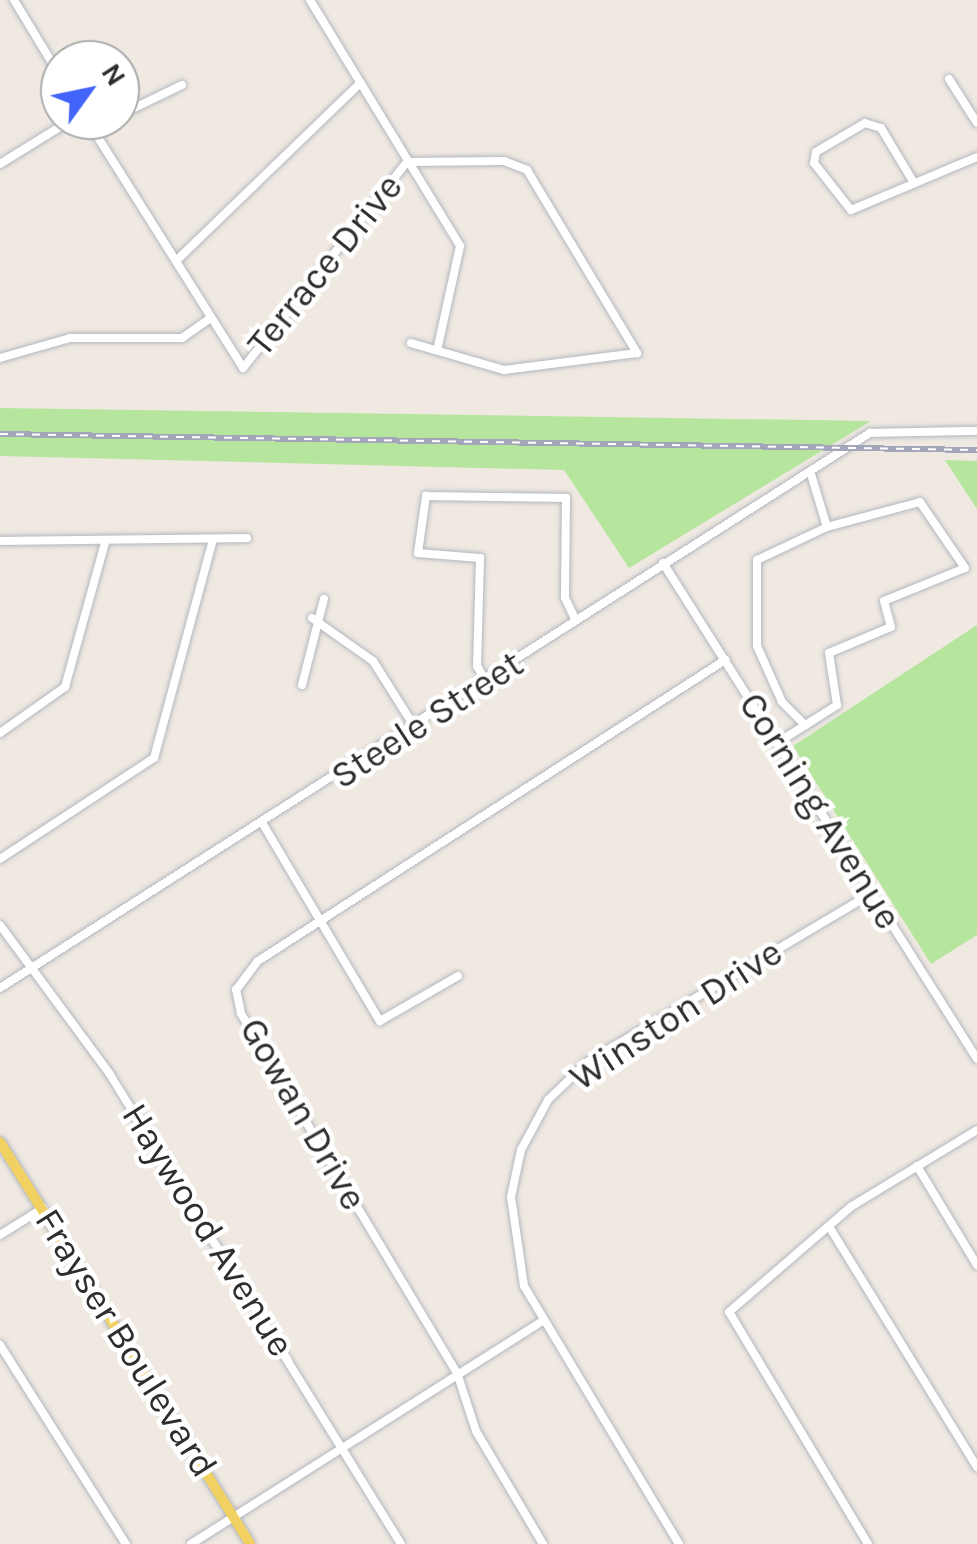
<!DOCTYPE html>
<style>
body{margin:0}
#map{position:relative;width:977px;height:1544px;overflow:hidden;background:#efe9e1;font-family:Karla,sans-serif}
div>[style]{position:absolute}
.green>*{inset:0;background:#b6e59e}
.roads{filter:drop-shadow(0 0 2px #b4b7c1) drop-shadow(0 0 2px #b4b7c1)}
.minor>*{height:8px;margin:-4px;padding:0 4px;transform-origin:4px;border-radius:4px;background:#fff}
.major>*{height:10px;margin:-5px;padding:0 5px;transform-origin:5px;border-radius:5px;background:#f2d163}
.rail>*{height:6px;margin-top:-3px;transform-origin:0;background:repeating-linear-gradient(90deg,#fff 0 8px,#a3a6b8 0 16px);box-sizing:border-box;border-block:2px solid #a3a6b8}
span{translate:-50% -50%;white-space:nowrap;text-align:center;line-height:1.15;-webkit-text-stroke:9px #fff;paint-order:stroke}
.street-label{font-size:38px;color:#2e2e2e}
.north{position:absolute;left:40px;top:40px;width:100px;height:100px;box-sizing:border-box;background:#fff;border:2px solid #ababab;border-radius:50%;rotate:57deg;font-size:28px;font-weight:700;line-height:40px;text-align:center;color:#2e2e2e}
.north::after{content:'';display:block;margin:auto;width:35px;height:45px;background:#4264fb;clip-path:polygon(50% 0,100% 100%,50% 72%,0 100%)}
</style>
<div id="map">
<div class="green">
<div style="clip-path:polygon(0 408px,871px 421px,629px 568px,564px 470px,0 456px)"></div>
<div style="clip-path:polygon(945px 460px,977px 461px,977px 509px)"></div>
<div style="clip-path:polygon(977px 625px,977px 935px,931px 964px,793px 746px)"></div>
</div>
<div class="roads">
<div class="minor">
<div style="left:14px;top:0;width:89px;rotate:58.8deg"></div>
<div style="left:310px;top:0;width:288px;rotate:58.6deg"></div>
<div style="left:460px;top:246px;width:102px;rotate:102.4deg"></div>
<div style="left:949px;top:79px;width:52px;rotate:57.5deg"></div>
<div style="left:120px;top:115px;width:69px;rotate:-25.8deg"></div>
<div style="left:87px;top:120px;width:293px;rotate:57.8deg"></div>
<div style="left:243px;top:368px;width:263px;rotate:-51.5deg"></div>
<div style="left:407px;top:162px;width:97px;rotate:-0.6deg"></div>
<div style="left:504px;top:161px;width:25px;rotate:21deg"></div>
<div style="left:527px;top:170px;width:214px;rotate:59deg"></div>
<div style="left:637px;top:353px;width:134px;rotate:172.7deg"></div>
<div style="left:504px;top:370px;width:97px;rotate:-163.8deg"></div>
<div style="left:93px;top:130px;width:21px;rotate:-29deg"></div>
<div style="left:0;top:164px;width:84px;rotate:-31.8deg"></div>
<div style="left:914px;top:183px;width:64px;rotate:-121deg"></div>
<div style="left:881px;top:128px;width:17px;rotate:-163deg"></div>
<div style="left:865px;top:123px;width:57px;rotate:149.4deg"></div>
<div style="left:816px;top:152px;width:11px;rotate:100deg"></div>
<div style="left:814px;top:163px;width:60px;rotate:51.8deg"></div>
<div style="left:851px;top:210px;width:137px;rotate:-22.8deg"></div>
<div style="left:177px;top:260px;width:255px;rotate:-44deg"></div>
<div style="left:0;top:358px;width:73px;rotate:-15.9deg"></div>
<div style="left:70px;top:338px;width:112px"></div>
<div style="left:182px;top:338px;width:32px;rotate:-35deg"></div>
<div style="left:811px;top:474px;width:55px;rotate:73.2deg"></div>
<div style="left:0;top:541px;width:247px;rotate:-0.7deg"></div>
<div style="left:663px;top:563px;width:587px;rotate:57.66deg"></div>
<div style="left:312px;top:618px;width:75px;rotate:35.2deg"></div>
<div style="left:373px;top:661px;width:80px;rotate:57.7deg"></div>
<div style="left:486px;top:682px;width:18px;rotate:-119deg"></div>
<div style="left:477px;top:666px;width:108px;rotate:-88.4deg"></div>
<div style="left:480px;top:558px;width:62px;rotate:-175.4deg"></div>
<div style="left:418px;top:553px;width:58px;rotate:-82deg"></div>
<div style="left:426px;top:496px;width:140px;rotate:0.8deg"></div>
<div style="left:566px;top:498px;width:100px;rotate:90.6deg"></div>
<div style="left:565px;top:598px;width:25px;rotate:64deg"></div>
<div style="left:302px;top:685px;width:89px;rotate:-75.7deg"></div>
<div style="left:0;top:733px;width:80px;rotate:-35.3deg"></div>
<div style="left:65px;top:687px;width:149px;rotate:-74.5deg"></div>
<div style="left:777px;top:743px;width:71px;rotate:-32.3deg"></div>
<div style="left:837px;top:705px;width:53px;rotate:-98.7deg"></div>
<div style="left:829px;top:653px;width:67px;rotate:-22.8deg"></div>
<div style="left:891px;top:627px;width:27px;rotate:-105deg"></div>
<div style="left:884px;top:601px;width:87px;rotate:-22.2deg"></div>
<div style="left:965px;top:568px;width:80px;rotate:-124.3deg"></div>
<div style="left:920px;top:502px;width:96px;rotate:165deg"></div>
<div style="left:827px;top:527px;width:77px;rotate:154.8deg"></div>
<div style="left:757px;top:560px;width:86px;rotate:90deg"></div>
<div style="left:757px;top:646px;width:61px;rotate:65.9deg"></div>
<div style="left:782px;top:702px;width:33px;rotate:45deg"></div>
<div style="left:264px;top:826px;width:227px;rotate:59.3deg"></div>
<div style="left:380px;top:1021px;width:90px;rotate:-30deg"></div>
<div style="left:0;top:859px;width:184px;rotate:-33.3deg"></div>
<div style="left:154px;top:758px;width:226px;rotate:-74.9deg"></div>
<div style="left:0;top:925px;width:184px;rotate:53.6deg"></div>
<div style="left:109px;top:1073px;width:554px;rotate:58.2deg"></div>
<div style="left:0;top:988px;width:1032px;rotate:-32.54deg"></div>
<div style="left:870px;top:433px;width:107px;rotate:-1.1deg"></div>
<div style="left:917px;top:1166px;width:116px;rotate:58.8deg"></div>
<div style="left:830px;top:1228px;width:281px;rotate:58.4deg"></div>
<div style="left:0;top:1235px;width:51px;rotate:-32.1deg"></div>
<div style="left:0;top:1345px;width:236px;rotate:57.7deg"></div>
<div style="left:191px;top:1544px;width:417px;rotate:-32.4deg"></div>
<div style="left:543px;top:1544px;width:131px;rotate:-120.7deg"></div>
<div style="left:476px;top:1431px;width:61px;rotate:-108.1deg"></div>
<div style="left:457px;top:1373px;width:420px;rotate:-121deg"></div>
<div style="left:241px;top:1013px;width:24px;rotate:-102deg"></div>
<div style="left:236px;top:990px;width:36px;rotate:-53deg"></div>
<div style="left:258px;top:961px;width:556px;rotate:-32.8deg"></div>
<div style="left:679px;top:1544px;width:301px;rotate:-121deg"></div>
<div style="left:524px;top:1286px;width:90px;rotate:-98.3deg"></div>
<div style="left:511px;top:1197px;width:48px;rotate:-78deg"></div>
<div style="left:521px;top:1150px;width:57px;rotate:-61.6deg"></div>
<div style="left:548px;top:1100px;width:53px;rotate:-44.2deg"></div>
<div style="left:586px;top:1063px;width:333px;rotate:-30.7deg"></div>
<div style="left:868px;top:1544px;width:270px;rotate:-120.9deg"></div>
<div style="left:729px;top:1312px;width:162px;rotate:-40.8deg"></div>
<div style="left:852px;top:1206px;width:146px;rotate:-31.3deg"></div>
</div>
<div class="major">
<div style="left:0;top:1142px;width:473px;rotate:58.1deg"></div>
</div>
</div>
<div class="rail">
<div style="left:0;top:434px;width:977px;rotate:0.94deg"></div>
</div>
<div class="street-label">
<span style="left:325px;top:265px;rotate:-51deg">Terrace Drive</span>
<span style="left:427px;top:720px;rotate:-33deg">Steele Street</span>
<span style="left:820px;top:811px;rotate:58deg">Corning Avenue</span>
<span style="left:676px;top:1015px;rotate:-33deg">Winston Drive</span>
<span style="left:303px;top:1114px;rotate:60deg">Gowan Drive</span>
<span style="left:208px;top:1230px;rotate:58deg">Haywood Avenue</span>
<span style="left:126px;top:1343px;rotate:58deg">Frayser Boulevard</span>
</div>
<div class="north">N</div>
</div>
